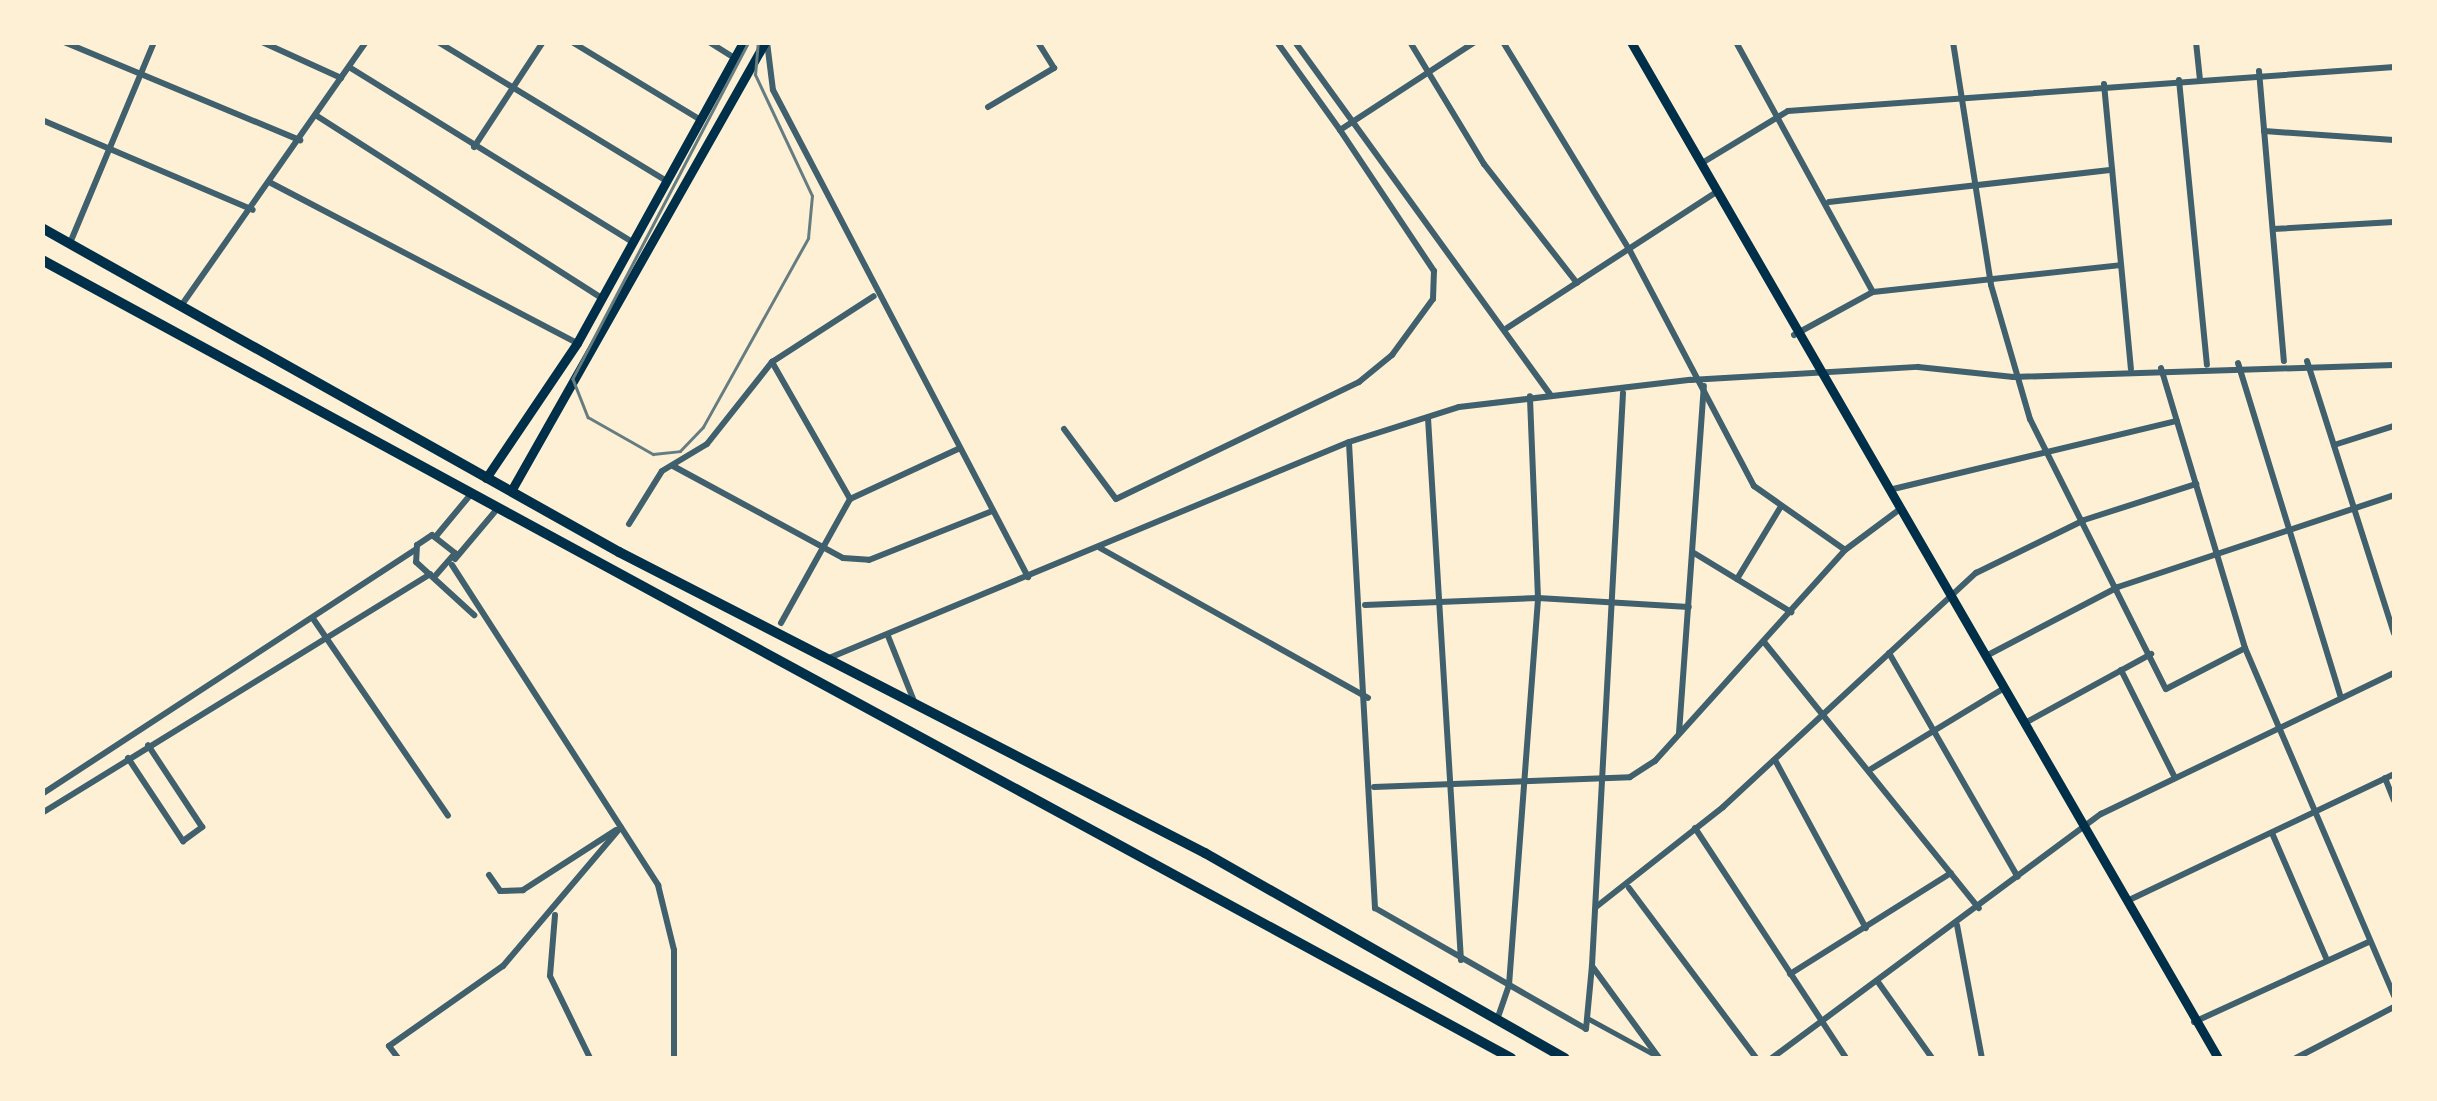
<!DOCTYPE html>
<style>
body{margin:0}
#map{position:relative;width:2437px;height:1101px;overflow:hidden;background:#fdf0d5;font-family:"DejaVu Sans",sans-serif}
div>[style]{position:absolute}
.pedestrian>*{height:5px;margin:-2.5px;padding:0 2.5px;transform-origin:2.5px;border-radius:2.5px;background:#3f606c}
.minor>*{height:6px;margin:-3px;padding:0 3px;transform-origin:3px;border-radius:3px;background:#3f606c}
.secondary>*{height:9px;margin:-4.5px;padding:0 4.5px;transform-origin:4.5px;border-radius:4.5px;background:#003049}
.trunk>*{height:10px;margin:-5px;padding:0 5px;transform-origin:5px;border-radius:5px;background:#003049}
.tram>*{height:2.5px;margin:-1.25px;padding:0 1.25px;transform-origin:1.25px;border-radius:1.25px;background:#657d81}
span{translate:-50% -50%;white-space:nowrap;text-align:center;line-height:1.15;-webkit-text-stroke:8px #fdf0d5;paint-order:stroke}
.frame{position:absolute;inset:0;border:45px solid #fdf0d5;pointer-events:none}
</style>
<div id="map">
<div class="pedestrian">
<div style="left:1587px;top:1018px;width:77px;rotate:28.6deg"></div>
</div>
<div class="minor">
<div style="left:64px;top:42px;width:256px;rotate:22.6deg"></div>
<div style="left:262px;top:42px;width:87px;rotate:24.5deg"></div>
<div style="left:438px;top:42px;width:269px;rotate:31.3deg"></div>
<div style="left:572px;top:42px;width:151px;rotate:31.2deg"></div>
<div style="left:709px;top:42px;width:31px;rotate:32deg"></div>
<div style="left:767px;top:42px;width:48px;rotate:82.9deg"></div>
<div style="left:773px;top:90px;width:550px;rotate:62.36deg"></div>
<div style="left:1277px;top:42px;width:108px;rotate:54.4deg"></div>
<div style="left:1295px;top:42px;width:435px;rotate:54.1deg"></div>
<div style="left:1410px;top:42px;width:143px;rotate:58.8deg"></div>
<div style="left:1484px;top:164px;width:151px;rotate:52deg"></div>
<div style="left:1503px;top:42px;width:242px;rotate:58.7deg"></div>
<div style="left:1629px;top:249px;width:268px;rotate:62.2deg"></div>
<div style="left:1754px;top:486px;width:111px;rotate:35.1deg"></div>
<div style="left:1736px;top:42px;width:285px;rotate:61.3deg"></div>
<div style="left:1953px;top:42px;width:246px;rotate:81.1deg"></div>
<div style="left:1991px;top:285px;width:140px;rotate:73.8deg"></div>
<div style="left:2030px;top:419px;width:302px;rotate:63.3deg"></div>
<div style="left:2166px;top:689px;width:89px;rotate:-27.4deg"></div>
<div style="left:2196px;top:42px;width:36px;rotate:84deg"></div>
<div style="left:349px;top:67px;width:335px;rotate:31.7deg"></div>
<div style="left:2259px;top:71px;width:291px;rotate:85.1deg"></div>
<div style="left:2179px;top:80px;width:286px;rotate:84.4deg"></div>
<div style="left:2104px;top:84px;width:286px;rotate:84.6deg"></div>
<div style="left:988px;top:107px;width:77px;rotate:-30.6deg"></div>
<div style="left:1054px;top:68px;width:31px;rotate:-122deg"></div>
<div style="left:317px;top:116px;width:338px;rotate:32.6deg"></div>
<div style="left:42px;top:120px;width:229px;rotate:23.1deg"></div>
<div style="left:2264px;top:131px;width:130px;rotate:4deg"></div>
<div style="left:474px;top:147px;width:126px;rotate:-56.7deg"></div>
<div style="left:1702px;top:163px;width:100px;rotate:-31.2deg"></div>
<div style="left:1788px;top:111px;width:608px;rotate:-4.15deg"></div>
<div style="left:271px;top:183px;width:345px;rotate:27.6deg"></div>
<div style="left:1829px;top:202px;width:285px;rotate:-6.5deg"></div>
<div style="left:2273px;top:229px;width:121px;rotate:-3.3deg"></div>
<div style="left:70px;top:243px;width:218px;rotate:-67.3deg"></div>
<div style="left:181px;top:306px;width:322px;rotate:-55deg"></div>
<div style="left:1507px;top:328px;width:252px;rotate:-33deg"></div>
<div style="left:1794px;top:335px;width:90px;rotate:-28.6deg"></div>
<div style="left:1873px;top:292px;width:249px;rotate:-6.2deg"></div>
<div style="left:2307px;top:361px;width:286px;rotate:72.3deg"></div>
<div style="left:772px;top:362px;width:121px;rotate:-32.9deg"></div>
<div style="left:2238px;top:363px;width:350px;rotate:72.9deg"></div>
<div style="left:2161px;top:368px;width:292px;rotate:73.3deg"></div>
<div style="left:2245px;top:648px;width:379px;rotate:66.8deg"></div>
<div style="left:1623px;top:393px;width:574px;rotate:93.1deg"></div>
<div style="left:1592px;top:966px;width:114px;rotate:53.9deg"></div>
<div style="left:1428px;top:418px;width:543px;rotate:86.52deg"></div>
<div style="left:1064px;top:429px;width:87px;rotate:53.4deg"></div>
<div style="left:1116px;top:499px;width:270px;rotate:-25.7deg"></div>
<div style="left:1359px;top:382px;width:43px;rotate:-39.3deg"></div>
<div style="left:1392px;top:355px;width:69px;rotate:-53.8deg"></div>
<div style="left:1433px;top:299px;width:28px;rotate:-88deg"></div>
<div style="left:1434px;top:271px;width:169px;rotate:-123.7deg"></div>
<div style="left:1340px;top:130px;width:161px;rotate:-33.1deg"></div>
<div style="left:1349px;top:443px;width:466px;rotate:86.8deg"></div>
<div style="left:1375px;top:908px;width:243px;rotate:29.8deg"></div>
<div style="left:1586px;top:1029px;width:63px;rotate:-84.6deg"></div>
<div style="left:2334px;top:445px;width:63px;rotate:-17.6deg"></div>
<div style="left:673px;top:466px;width:193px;rotate:28.4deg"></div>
<div style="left:843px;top:558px;width:26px;rotate:4deg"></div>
<div style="left:869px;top:560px;width:132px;rotate:-21.7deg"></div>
<div style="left:1889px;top:490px;width:296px;rotate:-13.5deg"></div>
<div style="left:629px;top:524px;width:62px;rotate:-58.1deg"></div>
<div style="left:662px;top:471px;width:52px;rotate:-31deg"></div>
<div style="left:707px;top:444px;width:105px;rotate:-51.6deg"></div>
<div style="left:772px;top:362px;width:158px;rotate:60.3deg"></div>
<div style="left:437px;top:535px;width:53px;rotate:-50.3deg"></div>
<div style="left:1100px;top:548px;width:307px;rotate:29.2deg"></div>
<div style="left:1694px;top:553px;width:114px;rotate:31.3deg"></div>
<div style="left:455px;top:559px;width:67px;rotate:-49.9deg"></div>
<div style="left:452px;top:565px;width:381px;rotate:57.2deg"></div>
<div style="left:658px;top:885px;width:67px;rotate:76.2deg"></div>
<div style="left:674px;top:950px;width:108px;rotate:90deg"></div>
<div style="left:436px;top:575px;width:29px;rotate:-49deg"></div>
<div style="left:455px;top:553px;width:29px;rotate:-142deg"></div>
<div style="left:432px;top:535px;width:18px;rotate:146deg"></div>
<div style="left:417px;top:545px;width:17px;rotate:93deg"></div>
<div style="left:416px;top:562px;width:79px;rotate:42.4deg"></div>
<div style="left:1737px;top:579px;width:83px;rotate:-58.8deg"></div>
<div style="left:1365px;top:605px;width:173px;rotate:-2.3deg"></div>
<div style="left:1538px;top:598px;width:151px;rotate:3.4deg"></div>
<div style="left:314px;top:620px;width:237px;rotate:55.6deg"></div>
<div style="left:781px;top:623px;width:142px;rotate:-60.9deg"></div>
<div style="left:850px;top:499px;width:119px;rotate:-24.8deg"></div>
<div style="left:888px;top:636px;width:70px;rotate:68.2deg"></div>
<div style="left:1764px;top:642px;width:342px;rotate:51.1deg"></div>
<div style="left:1889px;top:653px;width:258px;rotate:60.1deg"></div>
<div style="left:1986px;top:656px;width:149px;rotate:-27.6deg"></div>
<div style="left:2118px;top:587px;width:291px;rotate:-18.4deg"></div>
<div style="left:829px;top:658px;width:563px;rotate:-22.56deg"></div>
<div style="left:1349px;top:442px;width:115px;rotate:-17.7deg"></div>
<div style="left:1459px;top:407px;width:233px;rotate:-6.7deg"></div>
<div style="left:1690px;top:380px;width:228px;rotate:-3.3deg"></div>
<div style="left:1918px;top:367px;width:96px;rotate:6deg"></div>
<div style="left:2013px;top:377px;width:381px;rotate:-1.8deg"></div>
<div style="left:2121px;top:670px;width:119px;rotate:63.4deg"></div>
<div style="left:2025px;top:723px;width:144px;rotate:-28.7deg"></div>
<div style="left:1679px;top:733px;width:348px;rotate:-85.9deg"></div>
<div style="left:128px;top:758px;width:100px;rotate:56.5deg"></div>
<div style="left:183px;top:841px;width:24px;rotate:-36deg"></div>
<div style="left:202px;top:827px;width:98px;rotate:-123.4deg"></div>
<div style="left:1775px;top:760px;width:191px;rotate:61.6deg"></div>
<div style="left:1871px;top:769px;width:156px;rotate:-31.3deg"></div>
<div style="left:2385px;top:778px;width:24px;rotate:68deg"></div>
<div style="left:1374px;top:787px;width:256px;rotate:-2.2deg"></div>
<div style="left:1630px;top:777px;width:30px;rotate:-33deg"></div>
<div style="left:1655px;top:761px;width:284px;rotate:-48deg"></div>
<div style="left:1845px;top:550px;width:69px;rotate:-36.7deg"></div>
<div style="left:42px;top:794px;width:446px;rotate:-33.2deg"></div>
<div style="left:42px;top:813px;width:456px;rotate:-31.6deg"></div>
<div style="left:1695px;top:828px;width:275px;rotate:56.7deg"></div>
<div style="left:2272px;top:833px;width:138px;rotate:66.6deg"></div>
<div style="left:489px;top:875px;width:19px;rotate:55deg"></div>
<div style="left:500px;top:891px;width:23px;rotate:-2deg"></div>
<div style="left:523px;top:890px;width:111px;rotate:-32.8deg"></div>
<div style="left:1629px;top:888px;width:212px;rotate:53.2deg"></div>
<div style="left:2127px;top:901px;width:296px;rotate:-25.4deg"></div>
<div style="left:1596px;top:907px;width:162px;rotate:-38.2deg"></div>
<div style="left:1723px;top:807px;width:345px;rotate:-42.8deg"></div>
<div style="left:1976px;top:573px;width:120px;rotate:-26.1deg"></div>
<div style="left:2084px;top:520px;width:118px;rotate:-17.8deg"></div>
<div style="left:555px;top:915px;width:61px;rotate:94.7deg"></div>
<div style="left:550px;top:976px;width:91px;rotate:64deg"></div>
<div style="left:1957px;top:925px;width:135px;rotate:79.4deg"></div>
<div style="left:1790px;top:974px;width:190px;rotate:-32.1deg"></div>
<div style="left:1878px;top:982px;width:93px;rotate:54.6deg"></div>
<div style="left:1497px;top:1020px;width:37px;rotate:-71deg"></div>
<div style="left:1509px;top:985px;width:388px;rotate:-85.7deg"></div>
<div style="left:1538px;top:598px;width:202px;rotate:-92.3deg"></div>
<div style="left:2194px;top:1022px;width:192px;rotate:-24.6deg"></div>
<div style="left:398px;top:1058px;width:15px;rotate:-127deg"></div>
<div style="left:389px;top:1046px;width:139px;rotate:-35.1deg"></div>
<div style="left:503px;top:966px;width:182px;rotate:-49.7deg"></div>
<div style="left:1772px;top:1058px;width:410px;rotate:-36.6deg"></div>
<div style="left:2101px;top:814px;width:325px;rotate:-25.7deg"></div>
<div style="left:2296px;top:1058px;width:110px;rotate:-27.5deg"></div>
</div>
<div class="secondary">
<div style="left:1631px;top:42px;width:1173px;rotate:59.98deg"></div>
<div style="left:486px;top:478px;width:163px;rotate:-56deg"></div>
<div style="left:577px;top:343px;width:344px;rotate:-61.1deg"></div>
<div style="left:511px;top:491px;width:516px;rotate:-60.5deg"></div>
</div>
<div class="trunk">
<div style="left:42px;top:228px;width:662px;rotate:29.32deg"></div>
<div style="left:619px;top:552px;width:659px;rotate:27.19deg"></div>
<div style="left:1205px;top:853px;width:414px;rotate:29.7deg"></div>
<div style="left:42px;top:260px;width:1672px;rotate:28.51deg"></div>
</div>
<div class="tram">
<div style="left:749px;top:42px;width:380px;rotate:117.6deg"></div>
<div style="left:573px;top:379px;width:41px;rotate:68.5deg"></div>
<div style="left:588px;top:417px;width:75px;rotate:29.6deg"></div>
<div style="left:653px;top:454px;width:27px;rotate:-6deg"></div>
<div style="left:680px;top:451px;width:33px;rotate:-46deg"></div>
<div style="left:703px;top:427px;width:216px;rotate:-60.9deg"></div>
<div style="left:808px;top:238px;width:42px;rotate:-84.6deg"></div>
<div style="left:812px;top:196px;width:134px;rotate:-115.2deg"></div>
<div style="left:755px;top:75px;width:33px;rotate:-85deg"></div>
</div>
<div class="frame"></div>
</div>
